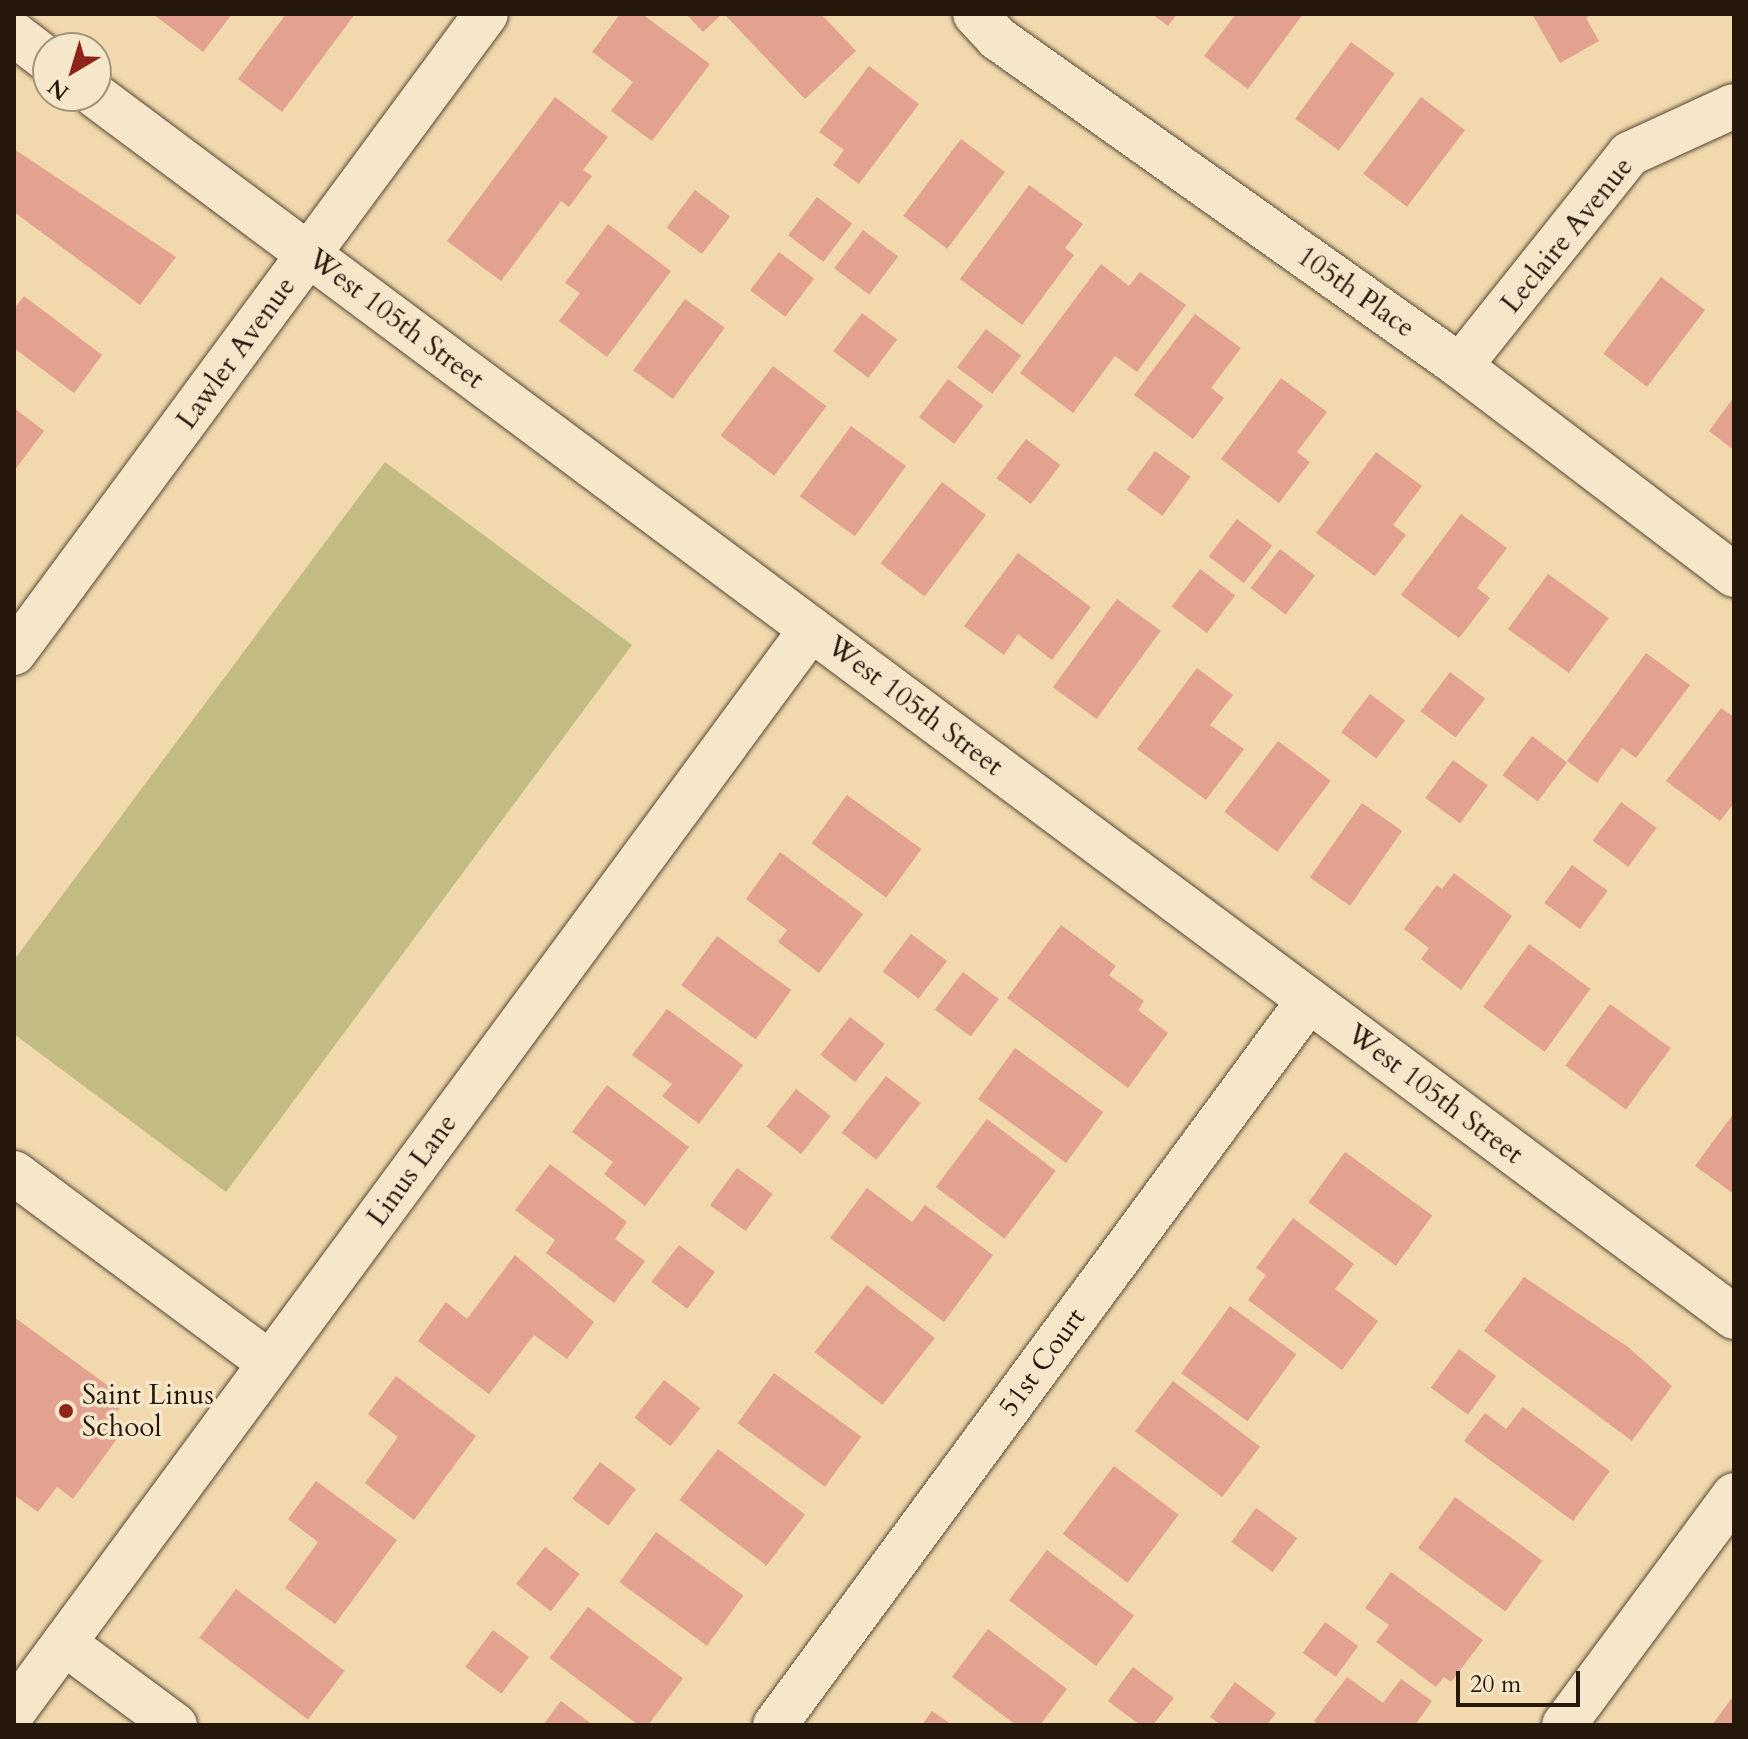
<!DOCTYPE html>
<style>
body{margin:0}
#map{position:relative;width:1748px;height:1739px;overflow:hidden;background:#f1d8ad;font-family:Cardo,serif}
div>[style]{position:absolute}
.green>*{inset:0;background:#c2bc84}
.building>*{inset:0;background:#e3a28f;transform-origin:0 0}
.roads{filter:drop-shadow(0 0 2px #584732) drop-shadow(0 0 2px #584732)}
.minor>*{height:44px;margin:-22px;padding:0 22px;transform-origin:22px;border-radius:22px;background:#f6e6ca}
.dots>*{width:22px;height:22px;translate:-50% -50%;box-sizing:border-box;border:4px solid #f6e6ca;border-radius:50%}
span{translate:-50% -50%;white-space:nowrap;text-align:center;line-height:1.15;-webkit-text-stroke:7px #f6e6ca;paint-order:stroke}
.street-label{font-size:28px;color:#251709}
.poi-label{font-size:28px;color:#251709}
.left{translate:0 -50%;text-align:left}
.frame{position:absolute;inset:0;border:16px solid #251709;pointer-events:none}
.north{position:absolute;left:32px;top:32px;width:80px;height:80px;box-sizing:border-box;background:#f6e6ca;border:2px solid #a2937d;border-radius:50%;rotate:218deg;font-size:22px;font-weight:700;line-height:32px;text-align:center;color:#251709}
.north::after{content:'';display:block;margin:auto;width:28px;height:36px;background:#8f2418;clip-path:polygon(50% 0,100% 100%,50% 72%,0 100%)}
.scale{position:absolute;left:1456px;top:1671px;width:124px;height:36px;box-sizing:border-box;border:4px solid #251709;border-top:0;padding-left:10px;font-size:24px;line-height:28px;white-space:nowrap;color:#251709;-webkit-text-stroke:6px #f6e6ca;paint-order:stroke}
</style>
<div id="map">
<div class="green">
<div style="clip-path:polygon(385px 462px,632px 645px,226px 1192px,14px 1034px,14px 960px)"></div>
</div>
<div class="building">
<div style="clip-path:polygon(153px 14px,232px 14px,203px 52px)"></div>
<div style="clip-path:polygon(286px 14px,355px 14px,282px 112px,238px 79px)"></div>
<div style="clip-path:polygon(620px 14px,642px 14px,710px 64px,652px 141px,611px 111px,633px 82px,592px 52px)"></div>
<div style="clip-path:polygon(686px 14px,722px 14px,703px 32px)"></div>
<div style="clip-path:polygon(724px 14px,821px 14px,856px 51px,805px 99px)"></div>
<div style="clip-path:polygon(1152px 14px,1177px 14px,1168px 26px)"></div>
<div style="clip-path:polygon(1236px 14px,1303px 14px,1248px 89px,1204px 56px)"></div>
<div style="clip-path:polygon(1532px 14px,1592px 14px,1586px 18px,1599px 41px,1560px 63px)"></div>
<div style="left:1351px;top:42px;width:54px;height:95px;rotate:36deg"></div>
<div style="clip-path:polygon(869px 66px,919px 104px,859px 184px,833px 165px,844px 150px,819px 132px)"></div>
<div style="clip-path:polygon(555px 97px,608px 137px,583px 170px,592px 176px,569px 207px,561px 201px,501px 281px,447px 241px)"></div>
<div style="left:1421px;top:97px;width:55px;height:96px;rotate:37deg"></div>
<div style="left:961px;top:139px;width:55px;height:96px;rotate:37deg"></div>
<div style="clip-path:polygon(14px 149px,176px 257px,140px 305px,14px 212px)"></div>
<div style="clip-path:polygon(1029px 185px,1083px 224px,1065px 248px,1074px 255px,1022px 325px,960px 279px)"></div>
<div style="left:695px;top:190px;width:44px;height:47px;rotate:37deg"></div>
<div style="left:817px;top:197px;width:44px;height:48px;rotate:37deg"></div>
<div style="clip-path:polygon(608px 224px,671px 271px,607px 357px,559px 321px,580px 293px,565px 283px)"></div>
<div style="left:863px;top:230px;width:44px;height:48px;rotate:37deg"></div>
<div style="left:779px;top:252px;width:44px;height:48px;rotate:37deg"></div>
<div style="clip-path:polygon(1101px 264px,1129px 286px,1140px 272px,1186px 305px,1137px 372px,1115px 356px,1073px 413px,1020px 373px)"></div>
<div style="left:1661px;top:277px;width:55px;height:96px;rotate:37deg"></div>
<div style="clip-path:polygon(24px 296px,102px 355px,74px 393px,14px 348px,14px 309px)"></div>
<div style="left:685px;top:299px;width:49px;height:88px;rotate:36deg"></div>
<div style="left:862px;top:313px;width:44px;height:48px;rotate:37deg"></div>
<div style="clip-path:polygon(1195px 314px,1241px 348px,1211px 388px,1224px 398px,1193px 439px,1134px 395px)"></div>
<div style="left:986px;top:329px;width:44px;height:48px;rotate:37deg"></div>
<div style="left:773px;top:366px;width:67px;height:87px;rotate:37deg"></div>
<div style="clip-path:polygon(1281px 378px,1327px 412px,1297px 452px,1310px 462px,1279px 503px,1221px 459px)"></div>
<div style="left:948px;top:379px;width:44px;height:48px;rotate:37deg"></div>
<div style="clip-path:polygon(1734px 397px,1734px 450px,1709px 431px)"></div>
<div style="clip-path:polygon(14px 408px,44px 431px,14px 471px)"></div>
<div style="left:851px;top:426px;width:68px;height:87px;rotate:36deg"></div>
<div style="left:1026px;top:439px;width:43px;height:49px;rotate:37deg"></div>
<div style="left:1155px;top:451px;width:44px;height:48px;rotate:36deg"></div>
<div style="clip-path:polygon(1376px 452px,1422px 486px,1393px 525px,1406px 535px,1375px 576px,1316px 533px)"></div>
<div style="left:942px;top:482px;width:55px;height:102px;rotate:37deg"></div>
<div style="clip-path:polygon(1461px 514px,1507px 548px,1477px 588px,1490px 598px,1459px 638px,1401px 595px)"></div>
<div style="left:1237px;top:519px;width:44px;height:47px;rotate:37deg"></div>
<div style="left:1280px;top:549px;width:44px;height:49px;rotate:37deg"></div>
<div style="clip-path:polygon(1018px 553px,1091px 607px,1052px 660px,1018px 634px,1004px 655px,964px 626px)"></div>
<div style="left:1200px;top:569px;width:44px;height:47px;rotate:37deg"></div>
<div style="left:1548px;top:574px;width:75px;height:68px;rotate:36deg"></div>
<div style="left:1117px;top:599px;width:54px;height:109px;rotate:36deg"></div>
<div style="clip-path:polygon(1646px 653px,1690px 685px,1636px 758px,1622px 748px,1597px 783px,1567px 761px)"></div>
<div style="clip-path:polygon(1197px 668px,1233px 695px,1210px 725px,1244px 749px,1206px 800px,1137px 749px)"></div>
<div style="left:1450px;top:672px;width:44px;height:49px;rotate:37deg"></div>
<div style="left:1370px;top:694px;width:44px;height:48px;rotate:37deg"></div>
<div style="clip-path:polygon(1721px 708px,1734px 717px,1734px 803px,1720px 821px,1666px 781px)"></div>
<div style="left:1532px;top:736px;width:44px;height:49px;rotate:37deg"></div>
<div style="left:1278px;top:741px;width:66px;height:89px;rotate:37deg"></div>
<div style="left:1453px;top:760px;width:43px;height:47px;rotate:36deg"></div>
<div style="left:847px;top:795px;width:92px;height:60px;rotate:36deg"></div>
<div style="left:1621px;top:802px;width:44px;height:48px;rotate:36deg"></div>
<div style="left:1362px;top:803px;width:49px;height:91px;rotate:35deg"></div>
<div style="clip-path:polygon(780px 852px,863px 914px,819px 973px,778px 942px,787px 930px,746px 899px)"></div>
<div style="left:1572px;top:865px;width:44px;height:47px;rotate:36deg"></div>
<div style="clip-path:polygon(1454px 873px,1512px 916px,1461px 990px,1421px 959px,1429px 948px,1404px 929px,1437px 885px,1442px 889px)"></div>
<div style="clip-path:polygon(1061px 925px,1116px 966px,1109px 975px,1144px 1001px,1138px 1010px,1168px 1033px,1128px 1088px,1007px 998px)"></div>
<div style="left:911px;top:934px;width:45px;height:47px;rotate:37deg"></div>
<div style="left:717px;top:936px;width:92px;height:61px;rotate:36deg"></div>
<div style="left:1529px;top:944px;width:76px;height:78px;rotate:36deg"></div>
<div style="left:963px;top:972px;width:45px;height:47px;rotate:37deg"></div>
<div style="left:1610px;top:1004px;width:75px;height:76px;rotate:36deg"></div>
<div style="clip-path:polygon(667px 1009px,743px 1065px,699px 1124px,662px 1096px,672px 1084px,632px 1055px)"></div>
<div style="left:850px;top:1017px;width:44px;height:48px;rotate:38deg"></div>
<div style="left:1015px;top:1048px;width:109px;height:63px;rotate:36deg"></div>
<div style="left:886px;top:1076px;width:44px;height:72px;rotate:38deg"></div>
<div style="clip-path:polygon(607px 1085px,689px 1147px,645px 1206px,604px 1174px,613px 1162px,572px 1132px)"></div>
<div style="left:796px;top:1089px;width:44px;height:48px;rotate:38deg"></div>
<div style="clip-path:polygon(1734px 1113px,1734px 1194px,1695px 1166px)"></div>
<div style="left:987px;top:1119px;width:86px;height:85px;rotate:37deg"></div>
<div style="left:1345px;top:1152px;width:108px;height:62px;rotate:36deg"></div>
<div style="clip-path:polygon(550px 1164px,627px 1222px,615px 1239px,645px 1261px,614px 1303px,546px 1253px,555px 1240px,515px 1210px)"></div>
<div style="left:737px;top:1168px;width:44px;height:46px;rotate:36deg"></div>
<div style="clip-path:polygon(867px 1188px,912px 1222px,925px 1205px,993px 1255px,944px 1322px,830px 1238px)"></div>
<div style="clip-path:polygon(1293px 1218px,1354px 1264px,1335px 1289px,1378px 1321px,1342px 1370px,1248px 1300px,1266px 1275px,1256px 1268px)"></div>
<div style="left:679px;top:1245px;width:45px;height:46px;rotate:37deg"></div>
<div style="clip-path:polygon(515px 1255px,594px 1322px,567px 1359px,534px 1335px,489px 1394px,418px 1341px,446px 1302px,467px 1319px)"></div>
<div style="clip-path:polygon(1524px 1277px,1628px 1347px,1672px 1386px,1632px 1441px,1484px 1331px)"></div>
<div style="left:867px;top:1285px;width:86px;height:85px;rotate:38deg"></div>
<div style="left:1230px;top:1306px;width:82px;height:83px;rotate:36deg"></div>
<div style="clip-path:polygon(14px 1317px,126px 1399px,109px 1423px,122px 1432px,73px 1499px,57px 1487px,38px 1512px,14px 1495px)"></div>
<div style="left:1459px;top:1349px;width:46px;height:48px;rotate:36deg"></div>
<div style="left:774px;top:1373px;width:108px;height:62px;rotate:36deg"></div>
<div style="clip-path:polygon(396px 1376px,476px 1436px,414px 1520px,365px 1483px,398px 1437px,368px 1414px)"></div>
<div style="left:664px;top:1380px;width:46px;height:48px;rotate:38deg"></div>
<div style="left:1173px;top:1381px;width:109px;height:63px;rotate:37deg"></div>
<div style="clip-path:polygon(1523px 1407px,1610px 1471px,1573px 1521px,1464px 1441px,1485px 1413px,1506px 1429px)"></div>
<div style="left:718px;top:1449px;width:109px;height:64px;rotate:37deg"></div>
<div style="left:600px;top:1462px;width:45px;height:46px;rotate:37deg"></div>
<div style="left:1114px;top:1466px;width:81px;height:85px;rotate:37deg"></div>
<div style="clip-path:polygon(316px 1481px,397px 1540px,335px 1624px,285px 1588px,318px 1542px,288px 1519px)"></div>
<div style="left:1455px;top:1497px;width:108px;height:63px;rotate:36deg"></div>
<div style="left:1256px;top:1508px;width:51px;height:42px;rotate:36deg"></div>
<div style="left:656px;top:1532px;width:108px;height:62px;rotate:36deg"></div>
<div style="left:545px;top:1547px;width:44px;height:47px;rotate:38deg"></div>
<div style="left:1047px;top:1550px;width:109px;height:63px;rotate:37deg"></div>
<div style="clip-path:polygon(1391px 1572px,1483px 1640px,1451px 1682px,1444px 1677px,1436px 1687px,1376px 1642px,1389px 1625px,1365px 1608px)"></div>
<div style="left:236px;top:1589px;width:136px;height:61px;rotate:37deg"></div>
<div style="left:588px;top:1607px;width:119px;height:64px;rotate:37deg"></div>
<div style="left:1325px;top:1622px;width:41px;height:38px;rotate:36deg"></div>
<div style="clip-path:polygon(988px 1629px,1067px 1689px,1040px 1725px,1016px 1725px,952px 1677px)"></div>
<div style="left:493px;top:1630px;width:45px;height:46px;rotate:37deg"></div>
<div style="clip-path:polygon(1133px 1667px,1174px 1698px,1153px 1725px,1140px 1725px,1108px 1701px)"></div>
<div style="clip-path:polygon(1347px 1677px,1383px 1703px,1401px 1679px,1432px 1701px,1415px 1725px,1319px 1725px,1314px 1721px)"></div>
<div style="clip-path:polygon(1235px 1682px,1276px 1713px,1267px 1725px,1221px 1725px,1210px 1717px)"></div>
<div style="clip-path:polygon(1734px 1695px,1734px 1725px,1712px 1725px)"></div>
<div style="clip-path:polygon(561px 1701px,593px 1725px,543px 1725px)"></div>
<div style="clip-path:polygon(932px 1711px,952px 1725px,922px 1725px)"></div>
</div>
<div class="roads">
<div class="minor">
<div style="left:975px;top:14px;width:33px;rotate:47deg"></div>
<div style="left:997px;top:38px;width:567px;rotate:35.31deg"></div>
<div style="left:1460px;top:366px;width:345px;rotate:37.3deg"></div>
<div style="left:14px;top:34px;width:43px;rotate:37.4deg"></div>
<div style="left:96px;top:96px;width:2043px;rotate:36.7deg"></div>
<div style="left:1460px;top:366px;width:271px;rotate:-51.4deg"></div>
<div style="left:1629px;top:154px;width:115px;rotate:-24.6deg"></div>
<div style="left:14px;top:653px;width:794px;rotate:-53.55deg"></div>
<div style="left:14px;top:1173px;width:319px;rotate:36.6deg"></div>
<div style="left:64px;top:1643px;width:138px;rotate:36.5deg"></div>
<div style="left:14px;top:1711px;width:1344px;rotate:-53.62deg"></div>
<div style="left:775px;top:1725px;width:900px;rotate:-53.63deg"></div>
<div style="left:1564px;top:1725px;width:286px;rotate:-53.5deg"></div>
</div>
</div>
<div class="dots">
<div style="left:66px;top:1411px;background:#8f2418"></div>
</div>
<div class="street-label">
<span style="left:1567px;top:235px;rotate:-51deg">Leclaire Avenue</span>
<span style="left:1356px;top:292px;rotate:35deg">105th Place</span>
<span style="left:396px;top:319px;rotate:37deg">West 105th Street</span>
<span style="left:236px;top:353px;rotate:-54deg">Lawler Avenue</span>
<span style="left:915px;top:706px;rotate:37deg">West 105th Street</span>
<span style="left:1435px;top:1094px;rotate:37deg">West 105th Street</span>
<span style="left:412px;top:1170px;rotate:-54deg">Linus Lane</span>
<span style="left:1042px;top:1362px;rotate:-54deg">51st Court</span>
</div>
<div class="poi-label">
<span class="left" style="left:82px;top:1411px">Saint Linus<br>School</span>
</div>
<div class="frame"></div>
<div class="north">N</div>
<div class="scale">20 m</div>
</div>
